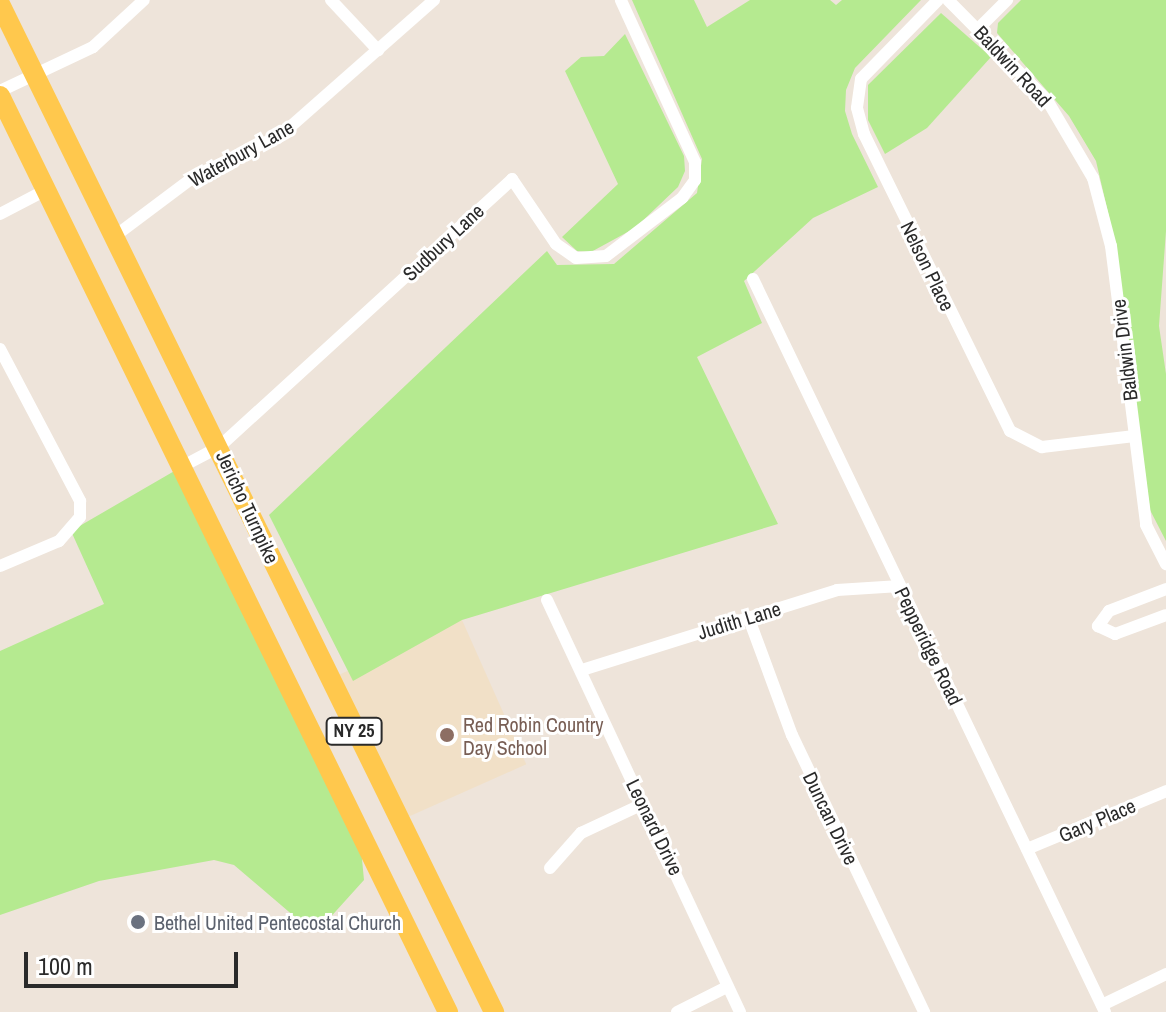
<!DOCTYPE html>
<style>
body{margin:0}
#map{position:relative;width:1166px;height:1012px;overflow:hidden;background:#eee4da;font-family:"Archivo Narrow",sans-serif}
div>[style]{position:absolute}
.education>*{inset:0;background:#f1e0c7;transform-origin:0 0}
.green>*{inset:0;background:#b5ea90}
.street>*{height:12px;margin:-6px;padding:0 6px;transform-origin:6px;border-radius:6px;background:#fff}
.primary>*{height:20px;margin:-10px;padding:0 10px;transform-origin:10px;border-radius:10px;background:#ffc84d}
.dots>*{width:22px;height:22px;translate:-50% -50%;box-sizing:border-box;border:4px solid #fff;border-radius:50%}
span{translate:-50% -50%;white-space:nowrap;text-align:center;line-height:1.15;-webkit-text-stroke:6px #fff;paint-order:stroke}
.shield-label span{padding:2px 6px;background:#fff;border:2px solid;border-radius:6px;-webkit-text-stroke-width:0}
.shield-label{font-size:18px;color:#2a2a2a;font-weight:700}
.street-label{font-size:20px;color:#2a2a2a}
.education-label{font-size:20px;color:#785e54}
.left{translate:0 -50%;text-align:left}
.worship-label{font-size:20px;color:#5b616d}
.scale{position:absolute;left:24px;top:952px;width:214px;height:36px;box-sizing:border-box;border:4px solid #2a2a2a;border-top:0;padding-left:10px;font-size:24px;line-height:28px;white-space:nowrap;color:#2a2a2a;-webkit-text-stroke:6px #fff;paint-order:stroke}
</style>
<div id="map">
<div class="education">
<div style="left:462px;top:620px;width:158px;height:137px;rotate:66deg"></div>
</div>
<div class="green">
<div style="clip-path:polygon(632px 0,694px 0,707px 27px,750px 0,830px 0,836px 5px,842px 0,921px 0,855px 68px,846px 90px,845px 111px,852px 134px,878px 187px,813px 218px,744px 281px,762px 323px,697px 357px,778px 524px,462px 620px,353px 681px,269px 515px,547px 251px,557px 265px,614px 264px,697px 193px,702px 159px)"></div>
<div style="clip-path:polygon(1021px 0,1166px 0,1166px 231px,1159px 326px,1166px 374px,1166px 541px,1150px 510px,1113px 234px,1096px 161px,1069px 116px,997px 33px,998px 23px)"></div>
<div style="clip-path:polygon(941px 13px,991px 57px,927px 128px,885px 154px,868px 120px,868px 85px)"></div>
<div style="clip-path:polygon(625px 34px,684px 156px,685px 171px,678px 187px,635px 228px,591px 252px,577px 251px,562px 237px,618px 184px,565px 71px,581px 57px,604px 56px)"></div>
<div style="clip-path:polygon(183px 466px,359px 828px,364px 880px,327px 921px,302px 923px,234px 865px,214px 860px,99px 881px,0 915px,0 651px,104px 604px,71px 531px)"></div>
</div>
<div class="street">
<div style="left:331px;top:0;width:69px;rotate:46.8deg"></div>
<div style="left:938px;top:0;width:110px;rotate:134.3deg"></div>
<div style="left:861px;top:79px;width:29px;rotate:98deg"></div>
<div style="left:857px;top:108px;width:27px;rotate:75deg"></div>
<div style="left:864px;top:134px;width:331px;rotate:63.8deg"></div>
<div style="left:1010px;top:431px;width:36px;rotate:27deg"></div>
<div style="left:1042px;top:447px;width:93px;rotate:-6.8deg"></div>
<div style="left:948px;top:0;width:141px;rotate:45.3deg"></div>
<div style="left:1047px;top:100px;width:91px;rotate:59.5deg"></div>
<div style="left:1093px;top:178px;width:70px;rotate:75.2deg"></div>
<div style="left:1111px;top:246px;width:281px;rotate:82.8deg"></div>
<div style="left:1146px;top:525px;width:44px;rotate:62.9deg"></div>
<div style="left:979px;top:28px;width:40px;rotate:-45deg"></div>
<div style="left:0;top:91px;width:103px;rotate:-25.3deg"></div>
<div style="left:93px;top:47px;width:69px;rotate:-42.7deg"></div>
<div style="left:0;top:214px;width:52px;rotate:-27.6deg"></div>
<div style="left:115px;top:236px;width:100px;rotate:-36.9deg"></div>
<div style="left:195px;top:176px;width:95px;rotate:-25.5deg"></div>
<div style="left:281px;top:135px;width:204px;rotate:-41.4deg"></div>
<div style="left:753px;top:279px;width:813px;rotate:64.35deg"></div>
<div style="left:0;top:349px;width:172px;rotate:62.2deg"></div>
<div style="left:80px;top:501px;width:16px;rotate:90deg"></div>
<div style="left:80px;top:517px;width:32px;rotate:131deg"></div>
<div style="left:59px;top:541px;width:64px;rotate:157deg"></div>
<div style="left:183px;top:466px;width:41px;rotate:-27.8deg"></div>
<div style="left:219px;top:447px;width:397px;rotate:-42.4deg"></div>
<div style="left:512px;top:179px;width:78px;rotate:55.9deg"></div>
<div style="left:556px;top:244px;width:24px;rotate:35deg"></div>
<div style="left:576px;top:258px;width:30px;rotate:-4deg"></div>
<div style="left:606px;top:256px;width:96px;rotate:-37.3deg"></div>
<div style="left:682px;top:198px;width:22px;rotate:-54deg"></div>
<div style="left:695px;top:180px;width:18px;rotate:-90deg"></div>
<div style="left:695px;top:162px;width:178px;rotate:-114.6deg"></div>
<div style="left:1166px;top:589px;width:61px;rotate:158.9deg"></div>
<div style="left:1109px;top:611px;width:19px;rotate:126deg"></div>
<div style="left:1098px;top:626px;width:19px;rotate:25deg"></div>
<div style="left:1115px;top:634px;width:54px;rotate:-20.4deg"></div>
<div style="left:547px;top:600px;width:455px;rotate:64.9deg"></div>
<div style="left:749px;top:619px;width:124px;rotate:69.7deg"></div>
<div style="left:792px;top:735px;width:307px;rotate:64.5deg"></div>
<div style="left:582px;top:670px;width:267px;rotate:-17.4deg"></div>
<div style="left:837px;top:590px;width:63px;rotate:-3.6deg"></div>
<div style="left:1027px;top:849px;width:151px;rotate:-22.6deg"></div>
<div style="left:550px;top:868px;width:47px;rotate:-48.5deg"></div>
<div style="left:581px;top:833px;width:68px;rotate:-25.1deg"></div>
<div style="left:1102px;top:1005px;width:71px;rotate:-25.8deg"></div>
<div style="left:677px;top:1012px;width:56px;rotate:-26.6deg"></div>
</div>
<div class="primary">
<div style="left:0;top:4px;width:1123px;rotate:63.89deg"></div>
<div style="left:0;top:96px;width:1020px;rotate:63.94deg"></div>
</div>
<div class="dots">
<div style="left:447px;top:735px;background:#8d6e63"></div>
<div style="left:138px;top:922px;background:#6b7280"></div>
</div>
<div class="shield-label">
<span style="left:354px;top:731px">NY 25</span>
</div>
<div class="street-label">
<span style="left:1013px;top:66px;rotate:47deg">Baldwin Road</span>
<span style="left:241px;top:153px;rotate:-29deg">Waterbury Lane</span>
<span style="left:443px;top:242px;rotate:-43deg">Sudbury Lane</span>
<span style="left:928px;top:266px;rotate:64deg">Nelson Place</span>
<span style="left:1124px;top:350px;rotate:-97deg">Baldwin Drive</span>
<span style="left:248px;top:507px;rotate:65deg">Jericho Turnpike</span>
<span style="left:739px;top:620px;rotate:-17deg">Judith Lane</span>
<span style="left:929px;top:646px;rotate:64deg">Pepperidge Road</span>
<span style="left:831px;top:818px;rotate:64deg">Duncan Drive</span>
<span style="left:1097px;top:820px;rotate:-23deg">Gary Place</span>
<span style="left:655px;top:827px;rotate:64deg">Leonard Drive</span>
</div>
<div class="education-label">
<span class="left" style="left:463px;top:736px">Red Robin Country<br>Day School</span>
</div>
<div class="worship-label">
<span class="left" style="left:154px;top:922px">Bethel United Pentecostal Church</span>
</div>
<div class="scale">100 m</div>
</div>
